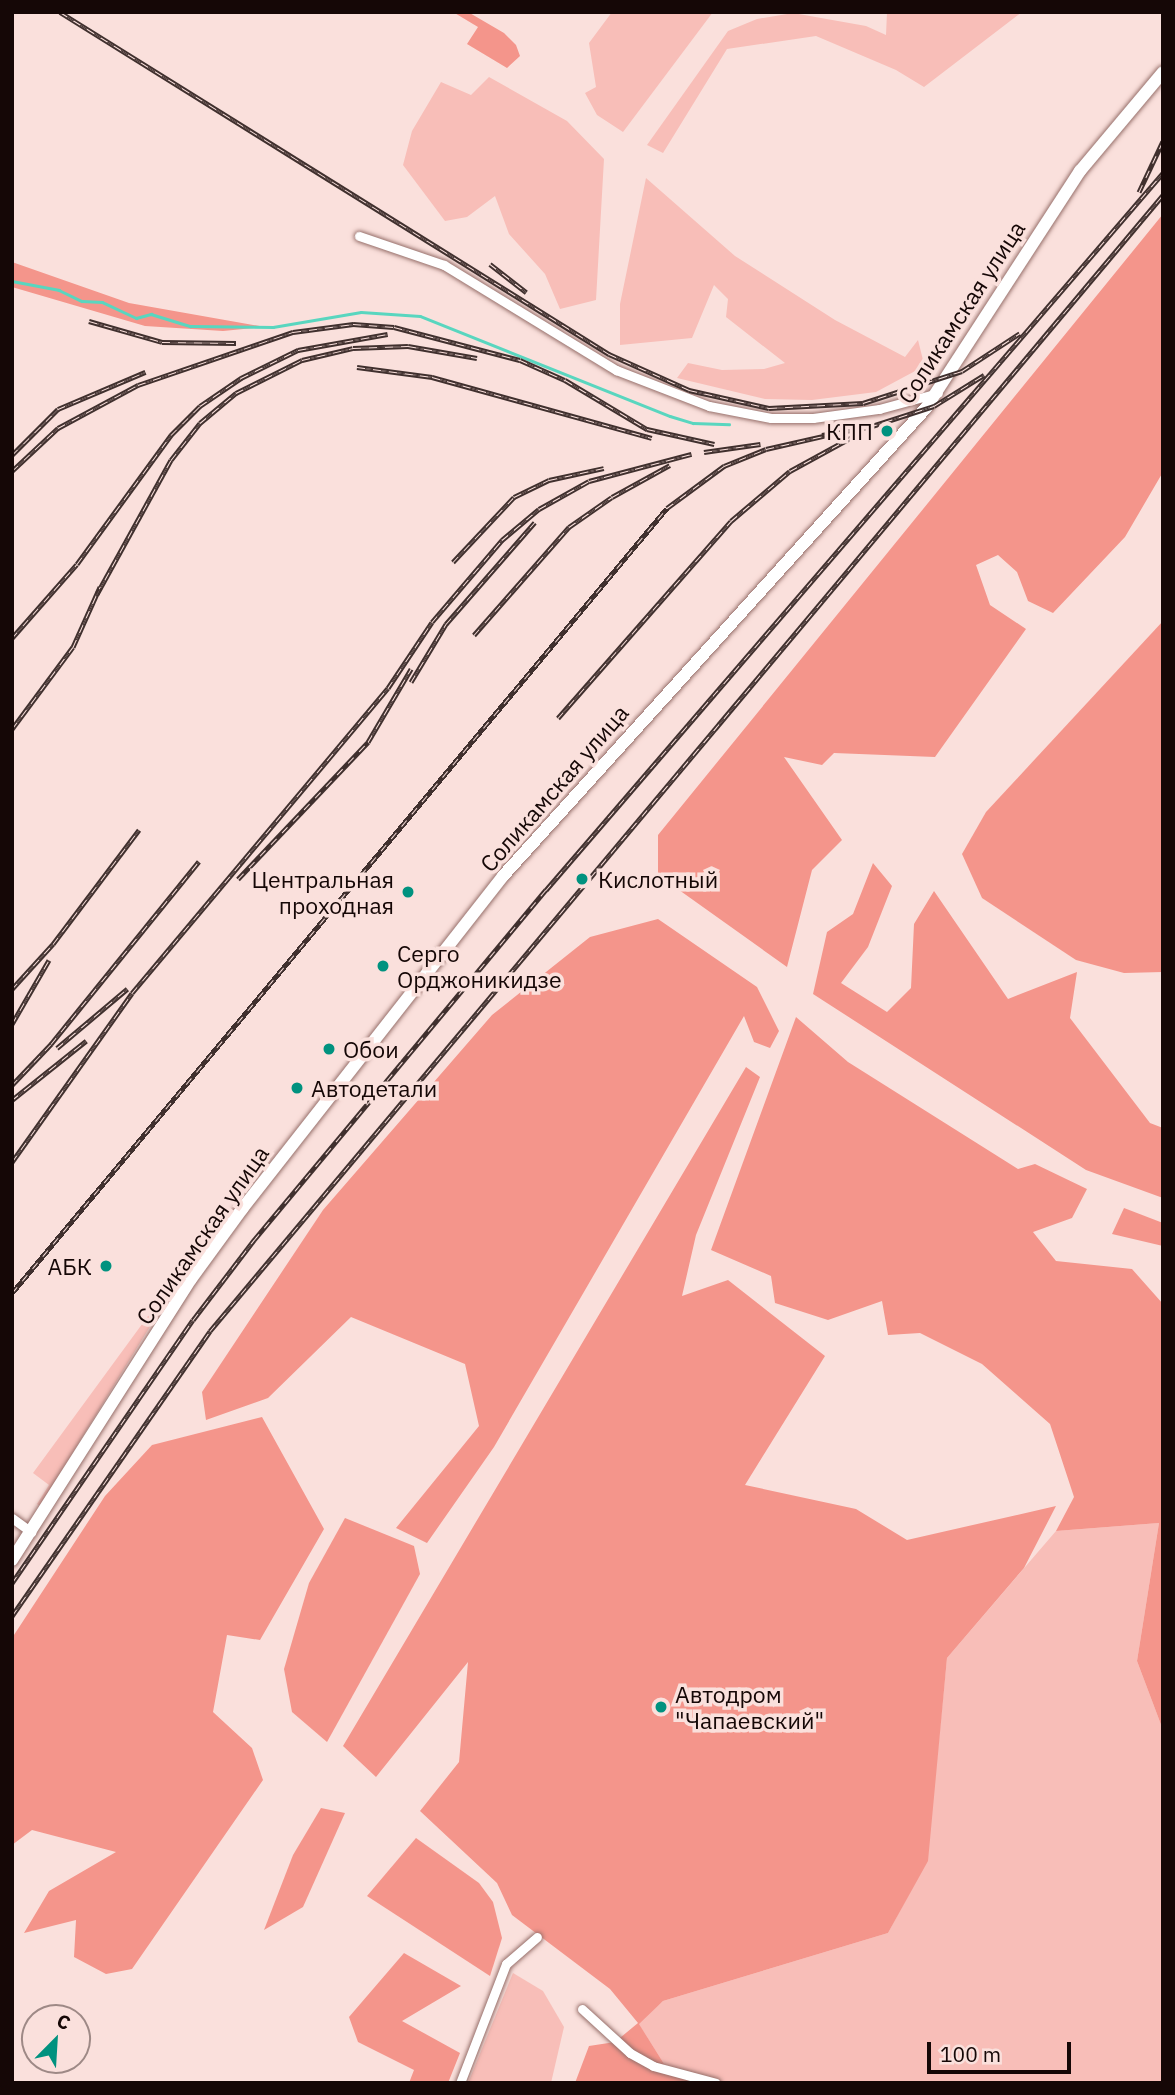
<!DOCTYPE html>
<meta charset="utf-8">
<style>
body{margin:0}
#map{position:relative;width:1175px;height:2095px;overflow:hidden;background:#fae0dc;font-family:"IBM Plex Sans",sans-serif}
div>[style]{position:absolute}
.green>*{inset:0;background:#f8beb8}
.forest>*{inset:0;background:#f4958b}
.stream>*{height:2.5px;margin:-1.25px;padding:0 1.25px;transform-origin:1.25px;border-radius:1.25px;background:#59d6bf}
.roads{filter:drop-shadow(0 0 2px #966f6a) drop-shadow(0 0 2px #966f6a)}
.minor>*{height:9px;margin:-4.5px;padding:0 4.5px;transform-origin:4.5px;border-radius:4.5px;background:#fff}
.major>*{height:12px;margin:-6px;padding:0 6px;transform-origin:6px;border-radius:6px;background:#fff}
.rail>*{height:5px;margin-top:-2.5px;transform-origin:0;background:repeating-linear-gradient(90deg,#fae0dc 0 8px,#40302e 0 16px);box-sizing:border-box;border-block:2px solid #40302e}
.dots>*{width:19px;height:19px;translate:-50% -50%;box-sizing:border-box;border:4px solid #fae0dc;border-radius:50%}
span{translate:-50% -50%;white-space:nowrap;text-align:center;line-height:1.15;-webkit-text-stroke:7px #fae0dc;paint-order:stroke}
.street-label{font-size:23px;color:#150706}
.poi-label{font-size:23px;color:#150706}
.right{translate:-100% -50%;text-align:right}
.left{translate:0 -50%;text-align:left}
.frame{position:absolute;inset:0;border:14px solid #150706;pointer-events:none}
.north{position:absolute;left:21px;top:2004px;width:70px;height:70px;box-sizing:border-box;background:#fae0dc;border:2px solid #9e8986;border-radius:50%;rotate:24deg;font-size:19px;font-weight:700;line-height:28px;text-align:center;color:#150706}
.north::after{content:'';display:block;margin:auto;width:24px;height:32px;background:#00927f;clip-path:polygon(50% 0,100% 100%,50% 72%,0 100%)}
.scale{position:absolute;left:927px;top:2042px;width:144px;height:32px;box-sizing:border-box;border:4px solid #150706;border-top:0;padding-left:9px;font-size:21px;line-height:24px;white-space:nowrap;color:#150706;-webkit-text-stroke:5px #fae0dc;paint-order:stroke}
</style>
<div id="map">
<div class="green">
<div style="clip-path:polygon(612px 12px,713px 12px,623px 132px,597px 115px,585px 93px,596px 87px,589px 43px)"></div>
<div style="clip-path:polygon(887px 12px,1022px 12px,924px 87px,896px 70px,816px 36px,727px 49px,663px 153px,647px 145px,728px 31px,757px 19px,793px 13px,866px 26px,886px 35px)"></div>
<div style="clip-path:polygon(489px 77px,567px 121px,604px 159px,596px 300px,560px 309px,545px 274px,509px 234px,495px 196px,467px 217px,445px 221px,403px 165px,412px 131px,441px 82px,471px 95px)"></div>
<div style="clip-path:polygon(646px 178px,735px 256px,835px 320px,905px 357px,918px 340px,923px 360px,917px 370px,876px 392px,812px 400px,765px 399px,677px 378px,688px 363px,722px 370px,764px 369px,785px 363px,726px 317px,728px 299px,714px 285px,692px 338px,620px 345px,620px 304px)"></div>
<div style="clip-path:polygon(200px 1245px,40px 1506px,37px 1504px,49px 1485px,33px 1473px)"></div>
<div style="clip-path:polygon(1159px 1523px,1137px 1661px,1163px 1730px,1163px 2083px,707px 2083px,666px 2067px,638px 2023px,663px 2001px,888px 1933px,921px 1872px,929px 1838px,947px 1658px,1056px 1531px)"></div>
<div style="clip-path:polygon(513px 1973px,543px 1991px,564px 2027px,551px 2083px,468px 2083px)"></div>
</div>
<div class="forest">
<div style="clip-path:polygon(453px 12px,468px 12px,504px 33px,516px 45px,520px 56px,507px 68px,467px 44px,478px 27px)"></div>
<div style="clip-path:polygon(1163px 214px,1163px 472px,1125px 537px,1053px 613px,1028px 601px,1017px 572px,998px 555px,976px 565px,990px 605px,1026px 629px,935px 757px,834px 753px,822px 765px,784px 757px,842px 840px,812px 870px,787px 967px,658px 875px,658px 835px)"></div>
<div style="clip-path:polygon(12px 262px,129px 303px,265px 327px,223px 331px,145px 326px,12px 287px)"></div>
<div style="clip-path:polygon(1163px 621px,1163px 972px,1124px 973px,1076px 960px,982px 898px,962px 854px,986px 812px)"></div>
<div style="clip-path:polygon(873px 863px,892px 886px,868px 947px,841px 983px,887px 1012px,911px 988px,914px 924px,934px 891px,1008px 999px,1077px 972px,1070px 1018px,1150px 1123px,1163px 1128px,1163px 1198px,1086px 1170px,813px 994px,827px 932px,853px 914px)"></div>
<div style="clip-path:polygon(658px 919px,757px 987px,779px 1031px,770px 1048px,754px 1042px,744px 1016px,494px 1447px,427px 1543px,396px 1528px,479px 1426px,465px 1364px,351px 1317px,268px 1398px,206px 1420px,202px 1392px,323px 1210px,492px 1015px,590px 937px)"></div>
<div style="clip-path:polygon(796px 1017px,848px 1062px,1018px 1169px,1035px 1164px,1087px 1189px,1072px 1218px,1033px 1232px,1056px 1261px,1132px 1269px,1163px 1304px,1163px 1730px,1137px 1661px,1159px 1523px,1056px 1531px,1074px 1497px,1050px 1424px,982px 1364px,920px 1333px,888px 1335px,882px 1301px,828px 1320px,775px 1303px,771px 1276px,711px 1250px)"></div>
<div style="clip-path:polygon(746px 1067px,760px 1077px,696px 1235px,682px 1296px,728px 1280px,825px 1356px,745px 1485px,856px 1509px,907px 1540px,1056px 1506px,1024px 1568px,947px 1658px,928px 1861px,888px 1933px,663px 2001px,639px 2024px,666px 2067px,707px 2083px,575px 2083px,589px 2046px,615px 2042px,638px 2023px,610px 1989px,512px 1915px,497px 1883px,420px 1811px,459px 1762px,468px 1662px,376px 1777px,343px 1746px)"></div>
<div style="clip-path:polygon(1124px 1208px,1163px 1223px,1163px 1246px,1112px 1234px)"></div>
<div style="clip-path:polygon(262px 1417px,324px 1529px,260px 1640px,227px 1635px,213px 1712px,252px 1748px,263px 1780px,132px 1969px,106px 1974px,74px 1957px,76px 1920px,24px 1933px,49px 1891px,116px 1852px,32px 1830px,12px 1845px,12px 1638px,105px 1496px,152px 1445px)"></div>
<div style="clip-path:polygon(345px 1518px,414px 1546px,420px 1574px,327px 1742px,292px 1712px,284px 1669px,309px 1583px)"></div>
<div style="clip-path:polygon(321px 1808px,345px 1813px,303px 1907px,264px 1930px,293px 1855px)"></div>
<div style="clip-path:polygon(416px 1838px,479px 1883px,493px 1902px,502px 1938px,490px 1976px,367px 1896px)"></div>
<div style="clip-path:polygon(404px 1953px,461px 1986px,402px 2021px,460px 2053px,448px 2083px,409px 2083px,414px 2070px,358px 2042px,349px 2017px)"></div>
</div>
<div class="stream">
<div style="left:12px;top:281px;width:48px;rotate:10.8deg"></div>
<div style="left:59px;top:290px;width:25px;rotate:26deg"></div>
<div style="left:82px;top:301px;width:20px;rotate:3deg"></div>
<div style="left:102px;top:302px;width:38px;rotate:25deg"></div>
<div style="left:136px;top:318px;width:16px;rotate:-15deg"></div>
<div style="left:151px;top:314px;width:41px;rotate:17.1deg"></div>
<div style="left:190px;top:326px;width:83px;rotate:0.7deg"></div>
<div style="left:273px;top:327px;width:89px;rotate:-9.7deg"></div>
<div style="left:361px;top:312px;width:59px;rotate:3.9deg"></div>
<div style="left:420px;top:316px;width:269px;rotate:21.8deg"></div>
<div style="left:670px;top:416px;width:24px;rotate:17deg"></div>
<div style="left:693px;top:423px;width:36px;rotate:2deg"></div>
</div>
<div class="roads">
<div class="minor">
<div style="left:359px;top:236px;width:90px;rotate:18.8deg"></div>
<div style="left:444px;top:265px;width:202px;rotate:31.4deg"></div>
<div style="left:616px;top:370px;width:100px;rotate:21.2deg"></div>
<div style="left:709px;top:406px;width:63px;rotate:11deg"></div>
<div style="left:771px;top:418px;width:42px"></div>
<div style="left:813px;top:418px;width:67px;rotate:-7.8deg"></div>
<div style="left:879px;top:409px;width:61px;rotate:-15.2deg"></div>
<div style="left:12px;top:1518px;width:24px;rotate:36deg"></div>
<div style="left:582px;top:2009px;width:65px;rotate:42.5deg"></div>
<div style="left:630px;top:2053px;width:26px;rotate:29deg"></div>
<div style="left:653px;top:2066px;width:65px;rotate:15.1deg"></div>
<div style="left:460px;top:2083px;width:128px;rotate:-68.9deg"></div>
<div style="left:506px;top:1964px;width:41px;rotate:-41.1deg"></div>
</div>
<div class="major">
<div style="left:12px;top:1560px;width:333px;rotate:-57.5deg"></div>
<div style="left:191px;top:1279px;width:87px;rotate:-53.9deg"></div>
<div style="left:242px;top:1209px;width:423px;rotate:-51.9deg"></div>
<div style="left:503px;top:876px;width:631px;rotate:-47.89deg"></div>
<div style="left:926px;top:408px;width:283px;rotate:-57deg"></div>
<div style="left:1080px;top:171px;width:129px;rotate:-50deg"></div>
</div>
</div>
<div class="rail">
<div style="left:60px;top:12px;width:647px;rotate:31.92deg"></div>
<div style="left:609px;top:354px;width:88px;rotate:24.2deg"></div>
<div style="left:689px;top:390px;width:82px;rotate:12.7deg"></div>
<div style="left:769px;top:408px;width:94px;rotate:-3deg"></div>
<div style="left:863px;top:403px;width:104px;rotate:-17.9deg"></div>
<div style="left:962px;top:371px;width:69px;rotate:-33.2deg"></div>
<div style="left:1139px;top:192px;width:56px;rotate:-64.8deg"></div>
<div style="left:490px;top:264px;width:46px;rotate:37.9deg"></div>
<div style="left:89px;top:321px;width:76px;rotate:16deg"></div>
<div style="left:162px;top:342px;width:74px;rotate:0.8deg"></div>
<div style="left:357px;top:367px;width:76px;rotate:7.6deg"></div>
<div style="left:432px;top:377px;width:228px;rotate:15.5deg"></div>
<div style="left:822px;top:435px;width:48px;rotate:-9.7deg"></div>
<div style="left:869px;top:427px;width:68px;rotate:-17.9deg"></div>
<div style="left:934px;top:406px;width:59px;rotate:-31.8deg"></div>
<div style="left:704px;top:452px;width:57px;rotate:-8.1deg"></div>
<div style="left:12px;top:455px;width:65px;rotate:-45deg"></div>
<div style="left:58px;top:409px;width:95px;rotate:-23deg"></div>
<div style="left:12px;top:471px;width:63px;rotate:-43.1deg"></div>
<div style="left:58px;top:428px;width:91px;rotate:-28.3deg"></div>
<div style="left:138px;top:385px;width:164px;rotate:-18.9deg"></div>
<div style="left:293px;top:332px;width:61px;rotate:-7.6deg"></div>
<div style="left:353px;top:324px;width:41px;rotate:4.2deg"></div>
<div style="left:394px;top:327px;width:130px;rotate:14.7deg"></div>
<div style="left:520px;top:360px;width:49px;rotate:24deg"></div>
<div style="left:565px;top:380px;width:96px;rotate:30.9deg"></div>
<div style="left:647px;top:429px;width:69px;rotate:12.6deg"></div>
<div style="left:453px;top:562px;width:89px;rotate:-46.8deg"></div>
<div style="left:514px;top:497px;width:39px;rotate:-26deg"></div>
<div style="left:549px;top:480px;width:56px;rotate:-12.3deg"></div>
<div style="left:97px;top:594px;width:153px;rotate:-61.1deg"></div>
<div style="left:171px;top:460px;width:47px;rotate:-51.9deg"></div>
<div style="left:200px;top:423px;width:47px;rotate:-39.8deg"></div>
<div style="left:236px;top:393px;width:74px;rotate:-26.6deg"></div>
<div style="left:302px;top:360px;width:52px;rotate:-13.2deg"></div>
<div style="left:353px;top:348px;width:55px;rotate:-2.1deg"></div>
<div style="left:408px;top:346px;width:70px;rotate:9.9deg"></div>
<div style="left:474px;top:635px;width:144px;rotate:-48.7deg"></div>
<div style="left:569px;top:527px;width:52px;rotate:-34.9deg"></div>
<div style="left:612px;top:497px;width:66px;rotate:-28.9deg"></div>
<div style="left:12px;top:638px;width:98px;rotate:-48.7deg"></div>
<div style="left:77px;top:564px;width:160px;rotate:-53.9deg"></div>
<div style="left:171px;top:435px;width:41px;rotate:-45deg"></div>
<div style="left:200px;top:406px;width:50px;rotate:-34.3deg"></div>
<div style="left:241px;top:378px;width:64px;rotate:-26.2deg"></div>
<div style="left:298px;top:350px;width:91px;rotate:-10.1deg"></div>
<div style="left:411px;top:682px;width:68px;rotate:-58.9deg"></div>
<div style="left:446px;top:624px;width:135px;rotate:-48.9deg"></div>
<div style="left:558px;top:718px;width:262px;rotate:-48.7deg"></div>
<div style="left:731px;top:521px;width:77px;rotate:-40.3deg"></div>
<div style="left:790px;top:471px;width:73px;rotate:-28.7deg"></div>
<div style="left:12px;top:729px;width:102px;rotate:-53.4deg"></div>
<div style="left:73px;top:647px;width:66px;rotate:-65.8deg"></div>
<div style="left:238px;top:879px;width:189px;rotate:-46.5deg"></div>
<div style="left:368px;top:742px;width:85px;rotate:-59.5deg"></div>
<div style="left:12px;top:989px;width:61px;rotate:-47.7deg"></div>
<div style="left:53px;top:944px;width:143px;rotate:-53deg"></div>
<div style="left:12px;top:1024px;width:74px;rotate:-60deg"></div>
<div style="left:57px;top:1048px;width:92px;rotate:-40.1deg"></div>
<div style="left:12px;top:1085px;width:57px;rotate:-46.4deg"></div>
<div style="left:51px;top:1044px;width:235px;rotate:-51deg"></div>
<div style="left:12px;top:1100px;width:95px;rotate:-38.6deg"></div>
<div style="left:12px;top:1162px;width:207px;rotate:-54.6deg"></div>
<div style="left:132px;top:993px;width:398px;rotate:-50deg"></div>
<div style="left:388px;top:688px;width:79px;rotate:-56.3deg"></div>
<div style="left:432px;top:622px;width:108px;rotate:-49.5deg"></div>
<div style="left:502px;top:540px;width:48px;rotate:-40deg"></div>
<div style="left:539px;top:509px;width:57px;rotate:-29.2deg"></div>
<div style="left:589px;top:481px;width:106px;rotate:-14.8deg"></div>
<div style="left:12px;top:1293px;width:1022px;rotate:-50.16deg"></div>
<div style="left:667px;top:508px;width:71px;rotate:-36.4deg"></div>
<div style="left:724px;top:466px;width:45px;rotate:-22deg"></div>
<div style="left:766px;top:449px;width:68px;rotate:-12.8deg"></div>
<div style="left:12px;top:1583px;width:319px;rotate:-55.5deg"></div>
<div style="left:193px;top:1320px;width:101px;rotate:-52.7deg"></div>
<div style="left:254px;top:1240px;width:456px;rotate:-50.2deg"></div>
<div style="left:546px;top:890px;width:946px;rotate:-49.29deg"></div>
<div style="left:12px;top:1616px;width:347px;rotate:-55.2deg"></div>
<div style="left:210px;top:1331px;width:1483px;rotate:-50.01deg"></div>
</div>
<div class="dots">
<div style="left:887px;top:431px;background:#00927f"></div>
<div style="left:582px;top:879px;background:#00927f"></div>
<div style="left:408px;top:892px;background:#00927f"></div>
<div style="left:383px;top:966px;background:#00927f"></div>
<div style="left:329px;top:1049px;background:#00927f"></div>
<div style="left:297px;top:1088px;background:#00927f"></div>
<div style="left:106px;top:1266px;background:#00927f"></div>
<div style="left:661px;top:1707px;background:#00927f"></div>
</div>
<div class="street-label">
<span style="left:961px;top:312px;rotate:-57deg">Соликамская улица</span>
<span style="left:554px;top:788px;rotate:-49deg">Соликамская улица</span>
<span style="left:202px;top:1235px;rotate:-55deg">Соликамская улица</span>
</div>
<div class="poi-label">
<span class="right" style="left:873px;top:431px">КПП</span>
<span class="right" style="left:394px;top:892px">Центральная<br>проходная</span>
<span class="left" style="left:598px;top:879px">Кислотный</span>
<span class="left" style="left:397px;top:966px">Серго<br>Орджоникидзе</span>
<span class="left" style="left:343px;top:1049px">Обои</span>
<span class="left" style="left:311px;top:1088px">Автодетали</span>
<span class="right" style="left:92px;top:1266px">АБК</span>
<span class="left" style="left:675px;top:1707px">Автодром<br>"Чапаевский"</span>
</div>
<div class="frame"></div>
<div class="north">С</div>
<div class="scale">100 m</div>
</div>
